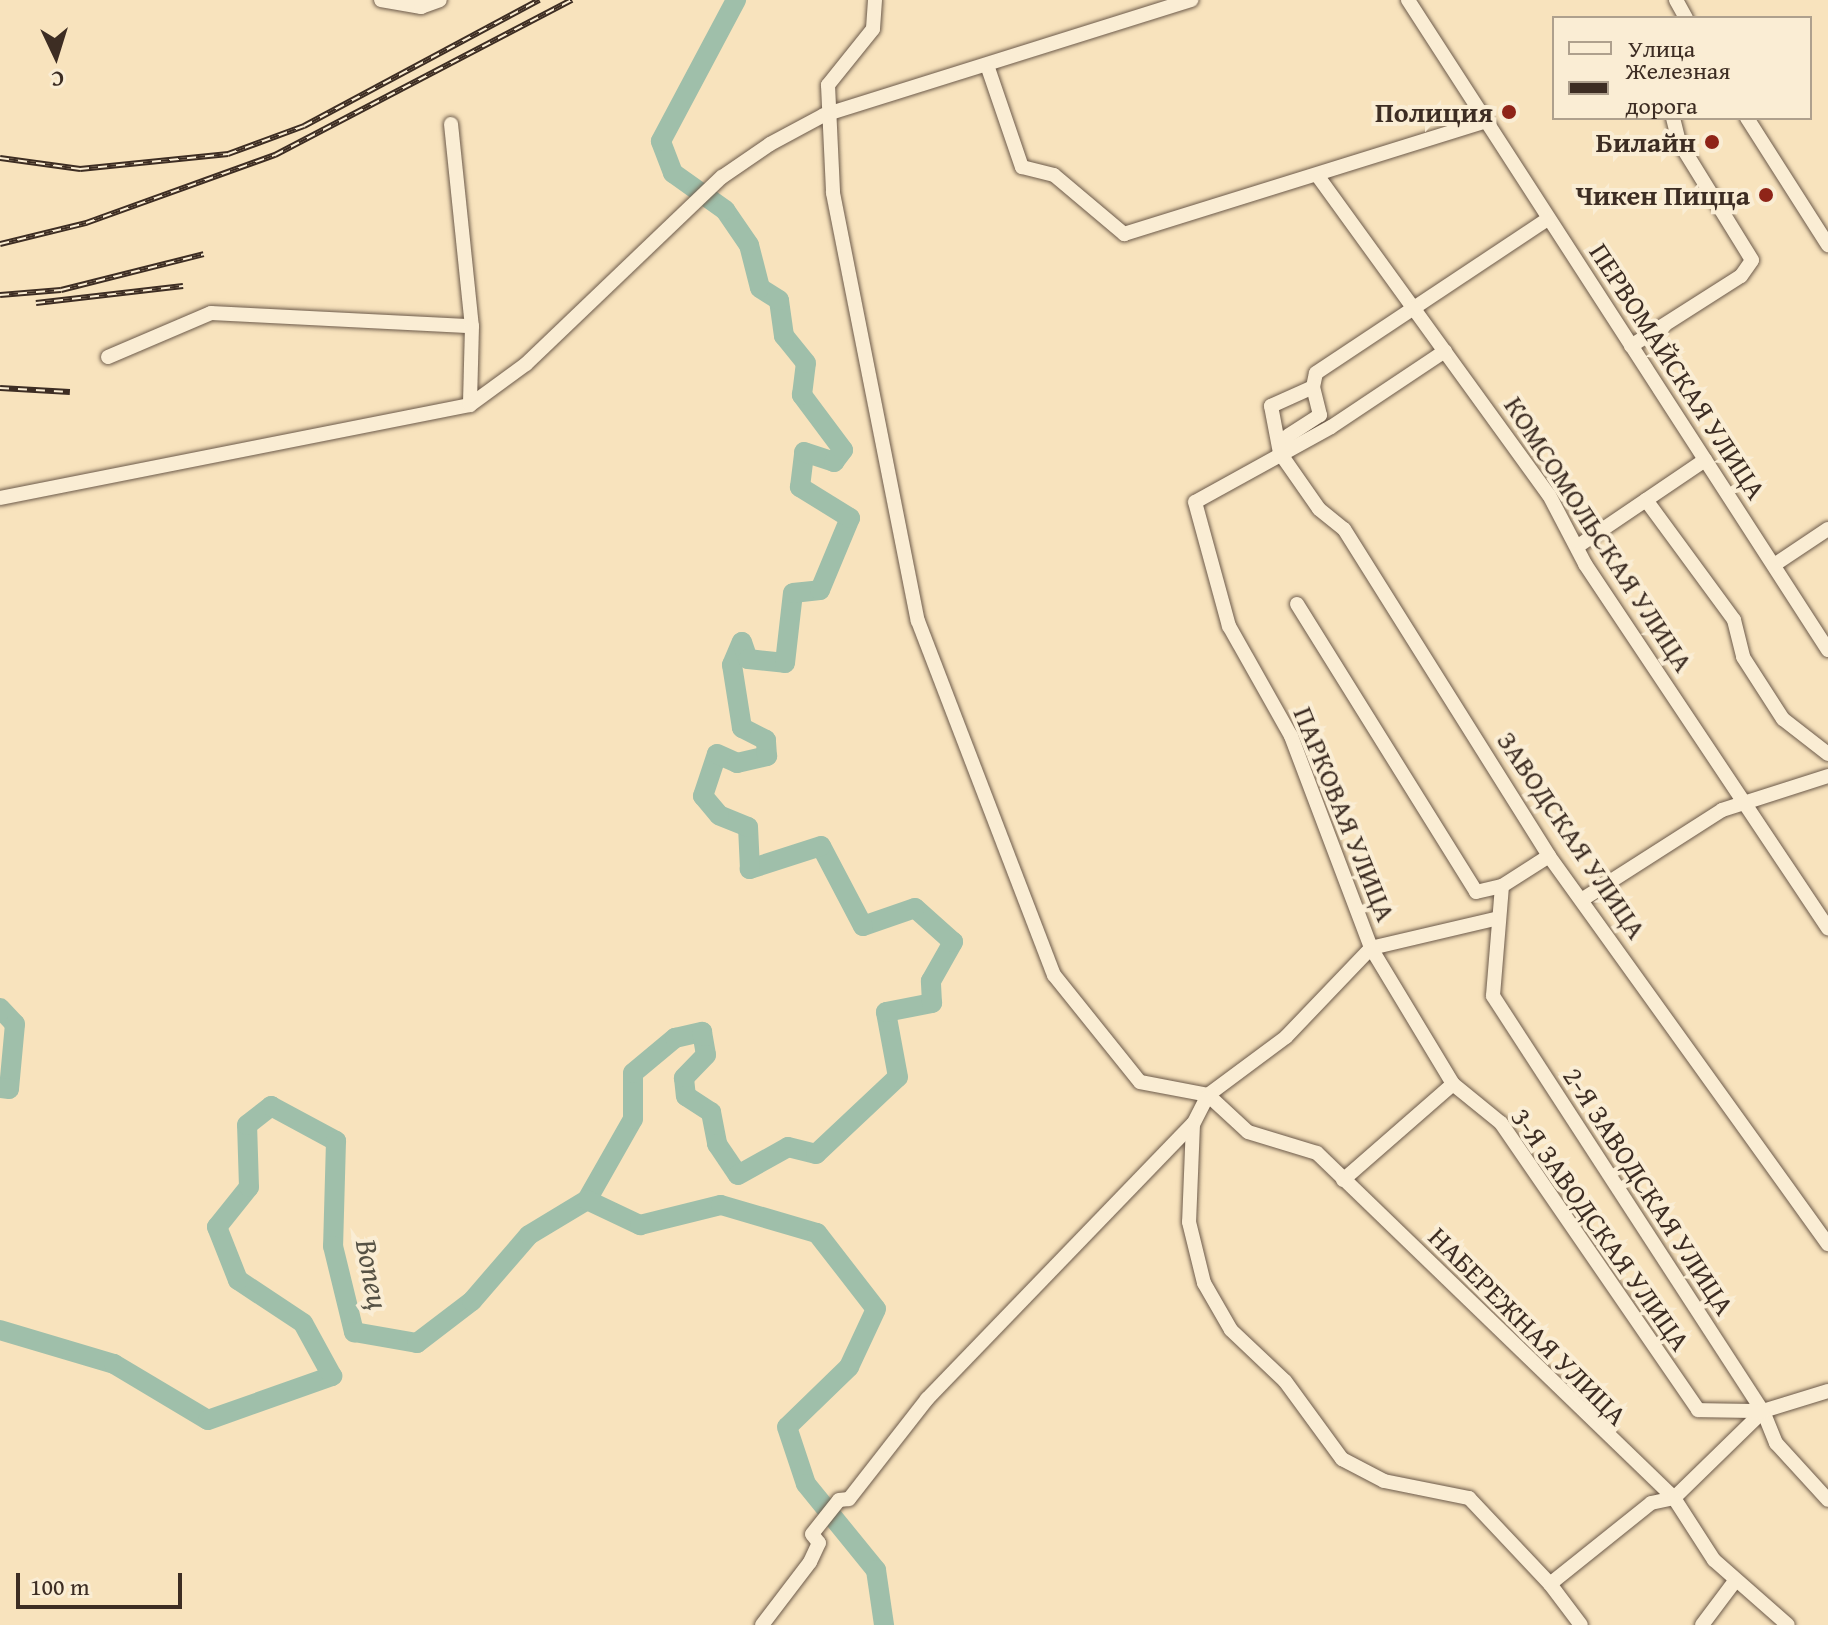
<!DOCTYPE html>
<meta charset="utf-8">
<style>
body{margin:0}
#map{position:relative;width:1828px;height:1625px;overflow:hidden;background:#f8e3bd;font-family:"Gentium Book Plus",serif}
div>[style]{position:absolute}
.river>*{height:20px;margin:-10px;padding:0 10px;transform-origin:10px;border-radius:10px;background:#9fbfaa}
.roads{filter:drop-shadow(0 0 2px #6c5a4a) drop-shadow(0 0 2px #6c5a4a)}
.minor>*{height:14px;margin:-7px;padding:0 7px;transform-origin:7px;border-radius:7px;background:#faedd4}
.rail>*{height:6px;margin-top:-3px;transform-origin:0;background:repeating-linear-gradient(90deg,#faedd4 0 9px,#3d2d23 0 18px);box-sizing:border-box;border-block:2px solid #3d2d23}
.dots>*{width:22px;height:22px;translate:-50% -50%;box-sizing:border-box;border:4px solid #faedd4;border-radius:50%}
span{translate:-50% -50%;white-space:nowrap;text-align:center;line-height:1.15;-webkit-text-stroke:8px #faedd4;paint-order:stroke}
.poi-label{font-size:28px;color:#3d2d23;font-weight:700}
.right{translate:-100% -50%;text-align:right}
.street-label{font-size:28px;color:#3d2d23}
.water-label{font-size:30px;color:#565245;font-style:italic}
.legend{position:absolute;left:1552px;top:16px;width:260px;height:104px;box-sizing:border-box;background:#faedd4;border:2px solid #aea08d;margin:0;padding:10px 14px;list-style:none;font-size:24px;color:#3d2d23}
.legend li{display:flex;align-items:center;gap:16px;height:40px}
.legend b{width:40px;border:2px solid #aea08d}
.north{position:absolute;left:16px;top:16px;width:80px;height:80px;-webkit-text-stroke:6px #faedd4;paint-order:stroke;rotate:176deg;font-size:22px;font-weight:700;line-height:32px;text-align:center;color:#3d2d23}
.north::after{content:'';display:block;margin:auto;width:28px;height:36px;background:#3d2d23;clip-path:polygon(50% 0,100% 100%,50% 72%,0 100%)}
.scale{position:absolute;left:16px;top:1573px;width:166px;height:36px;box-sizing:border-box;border:4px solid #3d2d23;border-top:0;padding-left:10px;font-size:24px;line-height:28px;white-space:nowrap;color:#3d2d23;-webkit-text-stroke:6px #faedd4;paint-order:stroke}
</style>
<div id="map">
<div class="river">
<div style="left:0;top:1008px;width:22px;rotate:47deg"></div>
<div style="left:15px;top:1024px;width:65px;rotate:95.3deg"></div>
<div style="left:9px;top:1089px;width:9px;rotate:-174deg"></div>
<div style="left:587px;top:1200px;width:93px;rotate:-60.4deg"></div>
<div style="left:633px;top:1119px;width:46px;rotate:-90deg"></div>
<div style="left:633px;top:1073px;width:55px;rotate:-39.8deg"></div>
<div style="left:675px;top:1038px;width:28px;rotate:-13deg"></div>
<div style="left:702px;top:1032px;width:23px;rotate:80deg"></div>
<div style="left:706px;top:1055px;width:32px;rotate:134deg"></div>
<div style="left:684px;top:1078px;width:18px;rotate:84deg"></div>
<div style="left:686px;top:1096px;width:30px;rotate:33deg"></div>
<div style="left:711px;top:1112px;width:33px;rotate:79deg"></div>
<div style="left:717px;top:1144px;width:37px;rotate:56deg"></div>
<div style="left:738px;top:1175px;width:57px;rotate:-29.2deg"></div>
<div style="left:788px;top:1147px;width:29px;rotate:14deg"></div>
<div style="left:816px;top:1154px;width:112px;rotate:-43.2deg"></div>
<div style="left:898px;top:1077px;width:66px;rotate:-100.5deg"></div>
<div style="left:886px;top:1012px;width:47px;rotate:-11.1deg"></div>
<div style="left:932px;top:1003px;width:22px;rotate:-93deg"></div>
<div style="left:931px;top:981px;width:45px;rotate:-60.6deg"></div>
<div style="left:953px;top:942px;width:51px;rotate:-138.2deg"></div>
<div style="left:915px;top:908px;width:55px;rotate:160.9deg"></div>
<div style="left:863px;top:926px;width:90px;rotate:-117.7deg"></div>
<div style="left:821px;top:846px;width:75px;rotate:162.1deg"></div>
<div style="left:750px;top:869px;width:42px;rotate:-92.7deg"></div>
<div style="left:748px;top:827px;width:31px;rotate:-158deg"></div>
<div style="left:719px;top:815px;width:25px;rotate:-130deg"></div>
<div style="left:703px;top:796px;width:44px;rotate:-71.6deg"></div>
<div style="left:717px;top:754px;width:22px;rotate:24deg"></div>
<div style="left:737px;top:763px;width:31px;rotate:-13deg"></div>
<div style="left:767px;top:756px;width:16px;rotate:-94deg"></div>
<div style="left:766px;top:740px;width:27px;rotate:-153deg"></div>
<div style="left:742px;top:728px;width:64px;rotate:-99deg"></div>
<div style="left:732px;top:665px;width:25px;rotate:-67deg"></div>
<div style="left:742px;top:642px;width:18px;rotate:71deg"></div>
<div style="left:748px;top:659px;width:37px;rotate:6deg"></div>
<div style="left:785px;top:663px;width:70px;rotate:-83.5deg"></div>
<div style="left:793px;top:593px;width:27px;rotate:-6deg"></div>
<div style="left:820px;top:590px;width:78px;rotate:-67.4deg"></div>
<div style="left:850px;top:518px;width:59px;rotate:-148.2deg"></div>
<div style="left:800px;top:487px;width:35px;rotate:-83deg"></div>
<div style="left:804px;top:452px;width:32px;rotate:18deg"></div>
<div style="left:834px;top:462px;width:15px;rotate:-53deg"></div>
<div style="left:843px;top:450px;width:69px;rotate:-126.7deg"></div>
<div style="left:802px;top:395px;width:32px;rotate:-83deg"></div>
<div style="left:806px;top:363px;width:35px;rotate:-129deg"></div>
<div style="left:784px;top:336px;width:36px;rotate:-98deg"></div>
<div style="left:779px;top:300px;width:22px;rotate:-148deg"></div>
<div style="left:760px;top:288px;width:44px;rotate:-104.3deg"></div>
<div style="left:749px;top:245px;width:42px;rotate:-124.4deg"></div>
<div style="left:725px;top:210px;width:64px;rotate:-144.6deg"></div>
<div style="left:673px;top:173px;width:34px;rotate:-111deg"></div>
<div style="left:661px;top:141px;width:160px;rotate:-62deg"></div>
<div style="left:0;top:1330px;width:119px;rotate:16.6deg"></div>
<div style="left:114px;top:1364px;width:109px;rotate:30.8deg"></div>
<div style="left:208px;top:1420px;width:132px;rotate:-19.5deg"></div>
<div style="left:332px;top:1376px;width:60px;rotate:-118.7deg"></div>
<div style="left:303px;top:1323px;width:78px;rotate:-146.5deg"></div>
<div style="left:238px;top:1280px;width:57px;rotate:-111.6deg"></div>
<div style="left:217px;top:1227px;width:51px;rotate:-51.3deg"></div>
<div style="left:249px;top:1187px;width:62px;rotate:-91.8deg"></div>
<div style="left:247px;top:1125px;width:31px;rotate:-38deg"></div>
<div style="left:271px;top:1106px;width:74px;rotate:28.3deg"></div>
<div style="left:336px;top:1141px;width:105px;rotate:91.6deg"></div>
<div style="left:333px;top:1246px;width:89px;rotate:76.3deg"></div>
<div style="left:354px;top:1332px;width:64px;rotate:9.9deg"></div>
<div style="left:417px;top:1343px;width:69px;rotate:-37.4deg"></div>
<div style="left:472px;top:1301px;width:87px;rotate:-49.2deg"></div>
<div style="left:529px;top:1235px;width:68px;rotate:-31.1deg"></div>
<div style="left:587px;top:1200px;width:59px;rotate:25.3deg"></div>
<div style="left:640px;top:1225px;width:83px;rotate:-13.9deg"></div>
<div style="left:721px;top:1205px;width:100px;rotate:16.3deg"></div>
<div style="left:817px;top:1233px;width:96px;rotate:52.2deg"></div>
<div style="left:876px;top:1309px;width:64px;rotate:115deg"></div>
<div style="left:849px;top:1367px;width:86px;rotate:135.9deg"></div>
<div style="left:787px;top:1427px;width:60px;rotate:71.6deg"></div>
<div style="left:806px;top:1484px;width:111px;rotate:50.9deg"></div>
<div style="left:876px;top:1570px;width:56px;rotate:81.7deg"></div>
</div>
<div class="roads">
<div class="minor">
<div style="left:381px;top:0;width:41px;rotate:9.9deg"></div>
<div style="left:421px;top:7px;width:20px;rotate:-20deg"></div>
<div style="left:875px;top:0;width:29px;rotate:94deg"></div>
<div style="left:873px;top:29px;width:72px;rotate:128.8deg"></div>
<div style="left:828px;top:85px;width:108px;rotate:87.3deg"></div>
<div style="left:833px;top:193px;width:436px;rotate:78.8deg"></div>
<div style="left:918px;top:621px;width:379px;rotate:69deg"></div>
<div style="left:1054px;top:975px;width:137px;rotate:51.2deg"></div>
<div style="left:1140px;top:1082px;width:69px;rotate:10.8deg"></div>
<div style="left:1208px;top:1095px;width:54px;rotate:42.8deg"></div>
<div style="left:1248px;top:1132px;width:72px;rotate:16.9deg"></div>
<div style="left:1317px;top:1153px;width:496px;rotate:44deg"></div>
<div style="left:1674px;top:1498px;width:74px;rotate:57.2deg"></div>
<div style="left:1714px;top:1560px;width:98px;rotate:41.3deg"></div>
<div style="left:1408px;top:0;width:774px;rotate:57.13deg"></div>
<div style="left:1676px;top:0;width:21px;rotate:61deg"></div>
<div style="left:987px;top:65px;width:108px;rotate:71.1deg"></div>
<div style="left:1022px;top:167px;width:33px;rotate:14deg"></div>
<div style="left:1054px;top:175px;width:92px;rotate:40.1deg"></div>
<div style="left:1124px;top:234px;width:377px;rotate:-17.3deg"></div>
<div style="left:1747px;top:118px;width:151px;rotate:57.5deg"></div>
<div style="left:451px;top:124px;width:203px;rotate:84.1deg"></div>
<div style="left:1317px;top:175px;width:395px;rotate:54.1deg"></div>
<div style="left:1549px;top:495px;width:78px;rotate:62.4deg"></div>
<div style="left:1585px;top:564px;width:438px;rotate:56.3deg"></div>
<div style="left:1631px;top:346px;width:130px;rotate:-32.5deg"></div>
<div style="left:1741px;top:276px;width:19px;rotate:-55deg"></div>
<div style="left:1752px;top:260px;width:139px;rotate:-121.7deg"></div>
<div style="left:1679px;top:142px;width:25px;rotate:-104deg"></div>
<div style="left:1445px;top:351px;width:137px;rotate:146.3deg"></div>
<div style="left:1331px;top:427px;width:155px;rotate:151.1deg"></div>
<div style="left:1195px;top:502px;width:129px;rotate:74.7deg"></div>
<div style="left:1229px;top:626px;width:126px;rotate:60.6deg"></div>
<div style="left:1291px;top:736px;width:227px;rotate:69.3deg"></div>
<div style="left:1371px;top:948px;width:123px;rotate:133.7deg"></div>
<div style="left:1286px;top:1037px;width:97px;rotate:143.4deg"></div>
<div style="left:1208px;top:1095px;width:33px;rotate:117deg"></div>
<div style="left:1193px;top:1124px;width:98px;rotate:92.3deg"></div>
<div style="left:1189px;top:1222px;width:63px;rotate:76.2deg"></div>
<div style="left:1204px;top:1283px;width:54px;rotate:60.1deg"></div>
<div style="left:1231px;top:1330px;width:74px;rotate:43.4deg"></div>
<div style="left:1285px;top:1381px;width:97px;rotate:53.8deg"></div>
<div style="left:1342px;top:1459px;width:47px;rotate:27.6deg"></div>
<div style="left:1384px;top:1481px;width:87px;rotate:11.3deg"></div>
<div style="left:1469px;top:1498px;width:118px;rotate:46.7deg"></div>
<div style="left:1550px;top:1584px;width:129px;rotate:-38.7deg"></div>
<div style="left:1651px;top:1503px;width:24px;rotate:-12deg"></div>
<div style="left:1674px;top:1498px;width:124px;rotate:-44.3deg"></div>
<div style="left:1763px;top:1411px;width:68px;rotate:-17.1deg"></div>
<div style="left:108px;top:357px;width:112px;rotate:-23.1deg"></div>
<div style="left:211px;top:313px;width:261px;rotate:2.9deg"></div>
<div style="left:472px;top:326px;width:79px;rotate:91.5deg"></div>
<div style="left:1313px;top:387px;width:29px;rotate:76deg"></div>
<div style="left:1320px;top:415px;width:38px;rotate:147deg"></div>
<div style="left:1288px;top:436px;width:19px;rotate:115deg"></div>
<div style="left:1280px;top:453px;width:48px;rotate:-100.8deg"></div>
<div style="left:1271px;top:406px;width:46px;rotate:-24.3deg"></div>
<div style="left:1313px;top:387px;width:14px;rotate:-78deg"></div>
<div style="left:1316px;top:373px;width:278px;rotate:-33.6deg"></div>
<div style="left:1280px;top:453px;width:68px;rotate:55.1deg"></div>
<div style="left:1319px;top:509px;width:32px;rotate:39deg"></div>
<div style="left:1344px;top:529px;width:386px;rotate:57.9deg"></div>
<div style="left:1549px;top:856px;width:478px;rotate:54.3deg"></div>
<div style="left:0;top:498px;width:479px;rotate:-11.2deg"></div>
<div style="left:470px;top:405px;width:69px;rotate:-36.2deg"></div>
<div style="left:526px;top:364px;width:271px;rotate:-43.7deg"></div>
<div style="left:722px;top:177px;width:58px;rotate:-34.5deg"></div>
<div style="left:770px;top:144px;width:61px;rotate:-28.2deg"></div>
<div style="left:824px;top:115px;width:385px;rotate:-17.4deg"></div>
<div style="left:1646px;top:500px;width:149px;rotate:53.7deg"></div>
<div style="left:1734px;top:620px;width:38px;rotate:76deg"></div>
<div style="left:1743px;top:657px;width:74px;rotate:57.2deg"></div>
<div style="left:1783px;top:719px;width:57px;rotate:37.9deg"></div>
<div style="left:1581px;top:544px;width:150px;rotate:-34.1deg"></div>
<div style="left:1774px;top:565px;width:65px;rotate:-33.7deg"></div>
<div style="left:1297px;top:604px;width:339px;rotate:58.1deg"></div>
<div style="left:1476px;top:892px;width:27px;rotate:-13deg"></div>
<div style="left:1549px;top:856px;width:56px;rotate:147.4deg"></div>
<div style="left:1502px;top:886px;width:110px;rotate:94.7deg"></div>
<div style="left:1493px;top:996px;width:495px;rotate:57deg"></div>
<div style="left:1763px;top:1411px;width:35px;rotate:68deg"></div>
<div style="left:1776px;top:1443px;width:77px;rotate:47.6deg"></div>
<div style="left:1583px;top:899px;width:165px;rotate:-32.6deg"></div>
<div style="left:1722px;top:810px;width:111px;rotate:-17.8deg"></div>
<div style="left:1499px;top:918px;width:131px;rotate:166.8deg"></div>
<div style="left:1371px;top:948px;width:159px;rotate:58.9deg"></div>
<div style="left:1453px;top:1084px;width:62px;rotate:39.1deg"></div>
<div style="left:1501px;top:1123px;width:348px;rotate:55.5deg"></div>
<div style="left:1698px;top:1410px;width:65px;rotate:0.9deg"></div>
<div style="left:1343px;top:1180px;width:146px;rotate:-41.1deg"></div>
<div style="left:1550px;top:1584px;width:51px;rotate:52.9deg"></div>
<div style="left:762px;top:1625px;width:79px;rotate:-52.7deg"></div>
<div style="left:810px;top:1562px;width:21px;rotate:-65deg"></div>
<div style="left:819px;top:1543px;width:11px;rotate:-128deg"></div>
<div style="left:812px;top:1534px;width:43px;rotate:-51.5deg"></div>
<div style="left:839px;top:1500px;width:10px;rotate:-6deg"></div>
<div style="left:849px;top:1499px;width:127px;rotate:-52deg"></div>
<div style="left:927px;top:1399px;width:383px;rotate:-46deg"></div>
<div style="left:1702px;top:1625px;width:55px;rotate:-53.1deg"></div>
</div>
</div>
<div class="rail">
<div style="left:0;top:158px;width:81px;rotate:7.8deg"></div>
<div style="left:80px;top:169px;width:149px;rotate:-5.8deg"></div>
<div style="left:228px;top:154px;width:81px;rotate:-20.2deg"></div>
<div style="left:304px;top:126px;width:267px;rotate:-28.2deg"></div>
<div style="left:0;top:244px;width:89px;rotate:-13.7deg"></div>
<div style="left:86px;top:223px;width:201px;rotate:-19.8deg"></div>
<div style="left:275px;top:155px;width:335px;rotate:-27.6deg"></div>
<div style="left:0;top:295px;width:61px;rotate:-4.7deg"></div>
<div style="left:61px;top:290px;width:147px;rotate:-14.1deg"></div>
<div style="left:36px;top:303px;width:148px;rotate:-6.6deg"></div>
<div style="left:0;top:388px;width:70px;rotate:3.3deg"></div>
</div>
<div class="dots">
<div style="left:1509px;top:112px;background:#8f2418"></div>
<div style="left:1712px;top:142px;background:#8f2418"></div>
<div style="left:1766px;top:195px;background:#8f2418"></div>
</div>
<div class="poi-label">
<span class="right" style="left:1493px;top:112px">Полиция</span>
<span class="right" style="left:1696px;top:142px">Билайн</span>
<span class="right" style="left:1750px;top:195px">Чикен Пицца</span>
</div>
<div class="street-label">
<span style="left:1678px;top:371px;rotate:57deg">ПЕРВОМАЙСКАЯ УЛИЦА</span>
<span style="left:1599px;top:534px;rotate:57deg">КОМСОМОЛЬСКАЯ УЛИЦА</span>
<span style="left:1345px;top:814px;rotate:68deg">ПАРКОВАЯ УЛИЦА</span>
<span style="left:1572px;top:835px;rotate:56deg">ЗАВОДСКАЯ УЛИЦА</span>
<span style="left:1649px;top:1191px;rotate:57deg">2-Я ЗАВОДСКАЯ УЛИЦА</span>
<span style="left:1601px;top:1229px;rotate:55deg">3-Я ЗАВОДСКАЯ УЛИЦА</span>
<span style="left:1528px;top:1326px;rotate:45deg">НАБЕРЕЖНАЯ УЛИЦА</span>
</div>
<div class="water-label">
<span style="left:373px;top:1274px;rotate:79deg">Вопец</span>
</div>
<ul class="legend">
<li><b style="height:10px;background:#faedd4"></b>Улица</li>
<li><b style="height:10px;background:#3d2d23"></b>Железная дорога</li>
</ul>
<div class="north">С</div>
<div class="scale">100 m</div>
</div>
